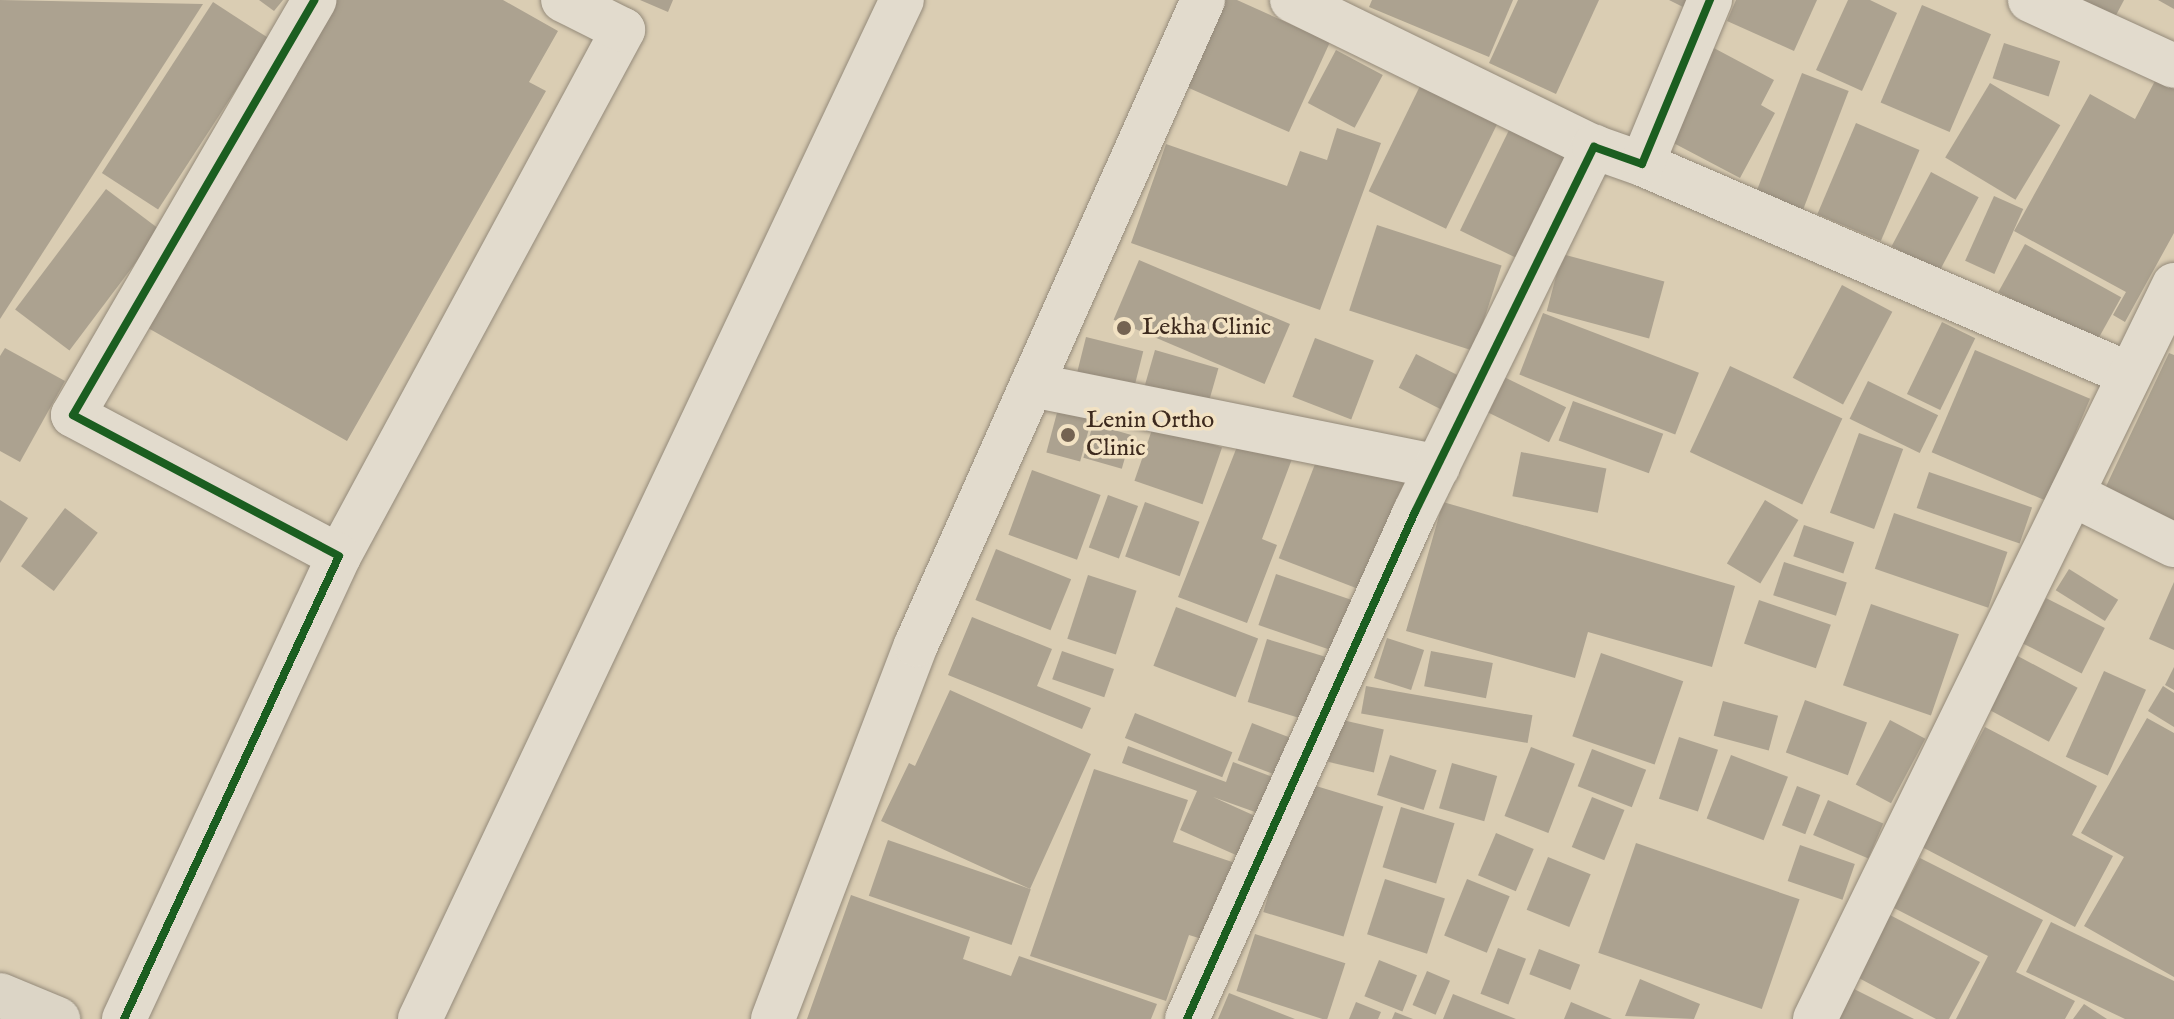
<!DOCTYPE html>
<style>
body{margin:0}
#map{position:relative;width:2174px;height:1019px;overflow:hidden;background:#dacdb3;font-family:"IM FELL English",serif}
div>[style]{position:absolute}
.building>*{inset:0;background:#aca290;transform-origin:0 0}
.roads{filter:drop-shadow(0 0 2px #948a7a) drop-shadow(0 0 2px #948a7a)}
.minor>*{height:44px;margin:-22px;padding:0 22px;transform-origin:22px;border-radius:22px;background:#e2dbcd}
.major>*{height:44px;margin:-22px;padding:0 22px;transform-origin:22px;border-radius:22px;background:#dcd5c6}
.cycleway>*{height:8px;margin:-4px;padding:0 4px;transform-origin:4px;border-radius:4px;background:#1b5e20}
.dots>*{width:22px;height:22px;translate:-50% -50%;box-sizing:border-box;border:4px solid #f2e2c3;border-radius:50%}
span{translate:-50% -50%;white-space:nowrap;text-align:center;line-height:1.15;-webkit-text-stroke:7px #f2e2c3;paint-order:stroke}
.poi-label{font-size:24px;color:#3d2a1e}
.left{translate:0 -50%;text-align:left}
</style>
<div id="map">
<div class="building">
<div style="clip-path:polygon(0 0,203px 4px,0 319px)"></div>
<div style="clip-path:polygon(259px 0,283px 0,274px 11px)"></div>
<div style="clip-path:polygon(334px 0,503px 0,558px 31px,529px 82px,546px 91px,347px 441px,148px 328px)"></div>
<div style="clip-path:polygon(640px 0,673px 0,668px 12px)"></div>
<div style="clip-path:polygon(1221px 0,1237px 0,1330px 42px,1289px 132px,1182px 85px)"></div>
<div style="clip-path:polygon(1372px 0,1513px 0,1489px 57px,1369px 7px)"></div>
<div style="clip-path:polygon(1518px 0,1599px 0,1556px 94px,1489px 63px)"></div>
<div style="clip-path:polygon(1669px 0,1686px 0,1683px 7px)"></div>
<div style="clip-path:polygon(1736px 0,1817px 0,1794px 51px,1727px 21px)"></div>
<div style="clip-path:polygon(1848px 0,1870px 0,1897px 13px,1862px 91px,1816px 70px)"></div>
<div style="clip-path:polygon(2081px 0,2124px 0,2114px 19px)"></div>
<div style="clip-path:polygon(2158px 0,2174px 0,2174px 9px)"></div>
<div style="left:213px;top:2px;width:67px;height:204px;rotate:33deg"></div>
<div style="left:1922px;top:5px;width:75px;height:106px;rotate:23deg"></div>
<div style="left:2004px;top:43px;width:59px;height:37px;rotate:18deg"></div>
<div style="clip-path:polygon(1712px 47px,1774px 80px,1761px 105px,1775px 113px,1740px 178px,1664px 138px)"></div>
<div style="left:1336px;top:50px;width:53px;height:60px;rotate:28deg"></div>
<div style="left:1802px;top:73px;width:50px;height:134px;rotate:21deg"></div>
<div style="clip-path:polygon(2156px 79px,2174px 89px,2174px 233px,2125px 322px,2113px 315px,2126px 292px,2014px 231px,2090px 94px,2135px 119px)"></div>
<div style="left:1990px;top:83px;width:82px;height:87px;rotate:31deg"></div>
<div style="left:1420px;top:86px;width:86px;height:117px;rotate:26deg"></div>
<div style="left:1856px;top:123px;width:69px;height:99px;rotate:23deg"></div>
<div style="clip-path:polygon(1337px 128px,1381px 143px,1320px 310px,1131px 243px,1166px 144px,1287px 186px,1300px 151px,1327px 160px)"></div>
<div style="left:1510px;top:128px;width:70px;height:114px;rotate:26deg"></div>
<div style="left:1931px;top:172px;width:54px;height:84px;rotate:28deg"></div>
<div style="left:106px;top:189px;width:68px;height:151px;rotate:37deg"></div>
<div style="left:1994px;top:196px;width:32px;height:71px;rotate:24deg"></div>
<div style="left:1377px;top:225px;width:131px;height:90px;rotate:18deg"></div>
<div style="left:2025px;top:244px;width:110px;height:55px;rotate:29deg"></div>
<div style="left:1562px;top:254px;width:106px;height:59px;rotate:15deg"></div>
<div style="left:1139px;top:260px;width:164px;height:65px;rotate:23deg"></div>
<div style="left:1842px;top:285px;width:57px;height:105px;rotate:28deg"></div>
<div style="left:1543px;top:313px;width:167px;height:66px;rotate:21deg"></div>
<div style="left:1942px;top:322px;width:37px;height:80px;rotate:26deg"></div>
<div style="left:1086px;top:337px;width:59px;height:49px;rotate:14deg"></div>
<div style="left:1315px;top:338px;width:63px;height:63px;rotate:21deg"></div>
<div style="clip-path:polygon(5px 348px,65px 381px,20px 462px,0 451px,0 356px)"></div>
<div style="left:1155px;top:350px;width:66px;height:49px;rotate:16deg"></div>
<div style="left:1975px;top:350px;width:125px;height:111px;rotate:23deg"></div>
<div style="clip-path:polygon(2169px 353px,2174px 355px,2174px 532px,2101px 497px)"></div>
<div style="left:1416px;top:354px;width:58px;height:38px;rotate:27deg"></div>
<div style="left:1730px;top:366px;width:124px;height:95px;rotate:25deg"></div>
<div style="left:1496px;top:373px;width:78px;height:39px;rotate:26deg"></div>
<div style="left:1868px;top:381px;width:78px;height:42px;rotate:26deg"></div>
<div style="left:1573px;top:401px;width:96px;height:42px;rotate:20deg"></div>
<div style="left:1058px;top:409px;width:35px;height:45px;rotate:15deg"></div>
<div style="left:1093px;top:424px;width:40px;height:35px;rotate:16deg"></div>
<div style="left:1154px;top:424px;width:72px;height:60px;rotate:19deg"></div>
<div style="left:1859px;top:433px;width:47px;height:85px;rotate:20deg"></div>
<div style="clip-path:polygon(1240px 439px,1292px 459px,1262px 539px,1277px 545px,1247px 623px,1178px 597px)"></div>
<div style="left:1320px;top:451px;width:91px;height:115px;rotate:21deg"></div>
<div style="left:1521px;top:452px;width:87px;height:45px;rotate:11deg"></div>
<div style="left:1032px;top:470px;width:73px;height:69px;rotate:20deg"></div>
<div style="left:1929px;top:472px;width:109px;height:38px;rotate:19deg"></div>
<div style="left:1108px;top:495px;width:32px;height:56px;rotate:20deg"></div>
<div style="clip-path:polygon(0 500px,28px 518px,0 563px)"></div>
<div style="left:1765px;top:500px;width:39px;height:74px;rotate:31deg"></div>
<div style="left:1145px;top:502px;width:58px;height:58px;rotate:20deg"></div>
<div style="clip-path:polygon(1443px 502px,1735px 586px,1712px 667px,1588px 632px,1575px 678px,1406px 631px)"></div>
<div style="left:65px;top:508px;width:41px;height:73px;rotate:37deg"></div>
<div style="left:1894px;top:513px;width:120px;height:59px;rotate:19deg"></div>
<div style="left:1804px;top:525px;width:53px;height:33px;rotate:19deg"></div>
<div style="left:996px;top:549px;width:81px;height:55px;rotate:22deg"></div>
<div style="left:1784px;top:562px;width:66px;height:35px;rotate:18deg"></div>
<div style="left:2069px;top:569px;width:58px;height:25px;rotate:32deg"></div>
<div style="left:1276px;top:574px;width:84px;height:54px;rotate:19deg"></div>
<div style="left:1088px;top:575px;width:51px;height:67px;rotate:18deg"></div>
<div style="clip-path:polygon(2174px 582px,2174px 650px,2149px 639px)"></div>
<div style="left:2046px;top:598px;width:66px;height:51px;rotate:27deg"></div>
<div style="left:1759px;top:600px;width:76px;height:46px;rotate:19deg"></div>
<div style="left:1871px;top:604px;width:93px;height:86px;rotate:19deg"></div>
<div style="left:1176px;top:607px;width:88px;height:63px;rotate:21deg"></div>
<div style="clip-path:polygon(972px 617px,1052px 649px,1037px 686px,1091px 708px,1082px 729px,948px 675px)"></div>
<div style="left:1387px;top:638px;width:39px;height:42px;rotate:18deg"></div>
<div style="left:1267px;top:639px;width:67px;height:66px;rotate:17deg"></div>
<div style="left:1062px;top:651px;width:55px;height:30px;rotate:19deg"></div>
<div style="left:1431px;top:651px;width:63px;height:36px;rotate:11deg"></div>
<div style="left:1601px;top:653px;width:87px;height:88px;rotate:19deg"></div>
<div style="left:2014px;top:654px;width:72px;height:61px;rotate:28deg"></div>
<div style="clip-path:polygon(2174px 667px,2174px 690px,2165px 685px)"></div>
<div style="left:2104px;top:671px;width:46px;height:94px;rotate:24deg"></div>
<div style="left:1366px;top:686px;width:169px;height:28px;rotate:10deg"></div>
<div style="clip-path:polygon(2163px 686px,2174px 693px,2174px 727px,2148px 711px)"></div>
<div style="clip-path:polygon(950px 690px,1091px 754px,1030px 889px,881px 821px,909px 763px,915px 766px)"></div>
<div style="left:1805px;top:700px;width:66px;height:56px;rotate:20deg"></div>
<div style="left:1723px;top:701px;width:57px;height:36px;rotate:15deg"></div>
<div style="left:1135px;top:713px;width:105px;height:27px;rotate:22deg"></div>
<div style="clip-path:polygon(2147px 718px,2174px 733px,2174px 977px,2084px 926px,2124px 857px,2081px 833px)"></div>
<div style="left:1338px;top:719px;width:47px;height:44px;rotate:13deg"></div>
<div style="left:1890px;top:720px;width:40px;height:73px;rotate:28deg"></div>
<div style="left:1252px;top:723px;width:49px;height:40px;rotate:21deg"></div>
<div style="clip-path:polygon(1985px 727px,2097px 786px,2072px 835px,2113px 856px,2075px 927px,1922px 847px)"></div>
<div style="left:1679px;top:737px;width:41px;height:65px;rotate:18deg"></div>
<div style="clip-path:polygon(1128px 746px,1226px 782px,1233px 762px,1283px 781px,1269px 817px,1213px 797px,1264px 820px,1247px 860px,1180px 830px,1197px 791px,1122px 763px)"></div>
<div style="left:1531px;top:747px;width:47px;height:74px;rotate:21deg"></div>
<div style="left:1592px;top:749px;width:58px;height:40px;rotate:21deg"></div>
<div style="left:1390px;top:755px;width:49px;height:42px;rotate:18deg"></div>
<div style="left:1731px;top:755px;width:61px;height:68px;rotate:21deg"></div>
<div style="left:1452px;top:763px;width:47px;height:47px;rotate:16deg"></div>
<div style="clip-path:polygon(1094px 769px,1188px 800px,1173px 842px,1244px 866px,1218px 944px,1189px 935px,1166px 1001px,1030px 956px)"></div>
<div style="left:1303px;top:782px;width:84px;height:136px;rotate:17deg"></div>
<div style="left:1797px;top:786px;width:25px;height:42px;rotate:21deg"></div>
<div style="left:1592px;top:797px;width:35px;height:54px;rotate:22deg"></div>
<div style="left:1828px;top:800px;width:60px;height:38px;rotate:23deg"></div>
<div style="left:1401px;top:807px;width:56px;height:63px;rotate:17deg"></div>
<div style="left:1496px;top:833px;width:41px;height:46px;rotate:23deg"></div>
<div style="left:888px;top:840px;width:151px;height:59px;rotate:19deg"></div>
<div style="left:1636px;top:843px;width:173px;height:116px;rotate:19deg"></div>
<div style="left:1800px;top:845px;width:58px;height:38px;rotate:19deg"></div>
<div style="left:1548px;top:857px;width:46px;height:57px;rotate:22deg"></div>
<div style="clip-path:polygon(1920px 858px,2043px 920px,2016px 972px,2075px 1001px,2065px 1019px,1956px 1019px,1988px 956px,1894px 908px)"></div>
<div style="left:1385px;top:879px;width:63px;height:58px;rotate:18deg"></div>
<div style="left:1467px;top:879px;width:46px;height:61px;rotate:22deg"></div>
<div style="clip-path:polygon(851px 895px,970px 937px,963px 959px,1011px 976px,1019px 956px,1157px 1004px,1151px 1019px,807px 1019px)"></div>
<div style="clip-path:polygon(1888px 914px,1980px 962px,1949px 1019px,1936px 1019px,1855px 976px)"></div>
<div style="clip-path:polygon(2051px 922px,2174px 981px,2174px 1019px,2125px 1019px,2026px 972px)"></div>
<div style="left:1255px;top:934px;width:95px;height:60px;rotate:18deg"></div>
<div style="left:1498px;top:948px;width:30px;height:49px;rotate:21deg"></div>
<div style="left:1539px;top:949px;width:44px;height:27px;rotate:21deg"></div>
<div style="left:1379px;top:960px;width:41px;height:39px;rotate:22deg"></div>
<div style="left:1427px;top:971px;width:25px;height:37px;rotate:23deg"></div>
<div style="clip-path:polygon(1640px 979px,1700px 1004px,1694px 1019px,1625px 1016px)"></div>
<div style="clip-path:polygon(1850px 987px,1914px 1019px,1833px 1019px)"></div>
<div style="clip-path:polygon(1229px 993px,1295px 1019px,1218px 1019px)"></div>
<div style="clip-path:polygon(1453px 994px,1516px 1019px,1443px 1019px)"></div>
<div style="clip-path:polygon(1356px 1002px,1381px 1012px,1378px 1019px,1349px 1019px)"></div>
<div style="clip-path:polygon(1571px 1002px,1612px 1019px,1564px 1019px)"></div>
<div style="clip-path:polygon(2084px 1004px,2107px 1019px,2073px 1019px)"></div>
<div style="clip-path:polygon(1395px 1012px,1413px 1019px,1392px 1019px)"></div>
</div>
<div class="roads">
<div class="minor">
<div style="left:1292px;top:0;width:336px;rotate:26deg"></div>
<div style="left:2030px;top:0;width:158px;rotate:24.6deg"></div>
<div style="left:1642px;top:164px;width:530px;rotate:23.33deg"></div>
<div style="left:1032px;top:385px;width:414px;rotate:11.4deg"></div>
<div style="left:2072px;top:494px;width:114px;rotate:26.6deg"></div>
<div style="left:339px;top:556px;width:598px;rotate:-61.63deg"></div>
<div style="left:623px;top:30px;width:67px;rotate:-153.4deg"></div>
<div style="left:124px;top:1019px;width:510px;rotate:-65.09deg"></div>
<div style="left:339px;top:556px;width:301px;rotate:-152.1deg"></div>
<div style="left:73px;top:415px;width:480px;rotate:-59.8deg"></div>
<div style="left:420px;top:1019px;width:1127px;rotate:-64.69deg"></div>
<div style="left:773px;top:1019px;width:400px;rotate:-69.1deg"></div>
<div style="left:916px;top:645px;width:706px;rotate:-66.01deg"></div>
<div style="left:1187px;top:1019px;width:556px;rotate:-65.79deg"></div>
<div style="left:1415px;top:512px;width:407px;rotate:-63.9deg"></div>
<div style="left:1594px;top:147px;width:51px;rotate:19.5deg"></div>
<div style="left:1642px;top:164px;width:178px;rotate:-67.5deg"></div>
<div style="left:1815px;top:1019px;width:817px;rotate:-63.94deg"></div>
</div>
<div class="major">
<div style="left:0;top:995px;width:63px;rotate:22.5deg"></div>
</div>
</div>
<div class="cycleway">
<div style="left:124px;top:1019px;width:510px;rotate:-65.09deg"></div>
<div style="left:339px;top:556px;width:301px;rotate:-152.1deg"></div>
<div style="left:73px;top:415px;width:480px;rotate:-59.8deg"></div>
<div style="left:1187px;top:1019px;width:556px;rotate:-65.79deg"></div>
<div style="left:1415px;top:512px;width:407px;rotate:-63.9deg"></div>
<div style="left:1594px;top:147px;width:51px;rotate:19.5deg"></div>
<div style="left:1642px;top:164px;width:178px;rotate:-67.5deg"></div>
</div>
<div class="dots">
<div style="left:1124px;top:328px;background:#746352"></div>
<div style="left:1068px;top:435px;background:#746352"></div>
</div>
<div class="poi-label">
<span class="left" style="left:1142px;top:328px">Lekha Clinic</span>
<span class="left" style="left:1086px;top:435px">Lenin Ortho<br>Clinic</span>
</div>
</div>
